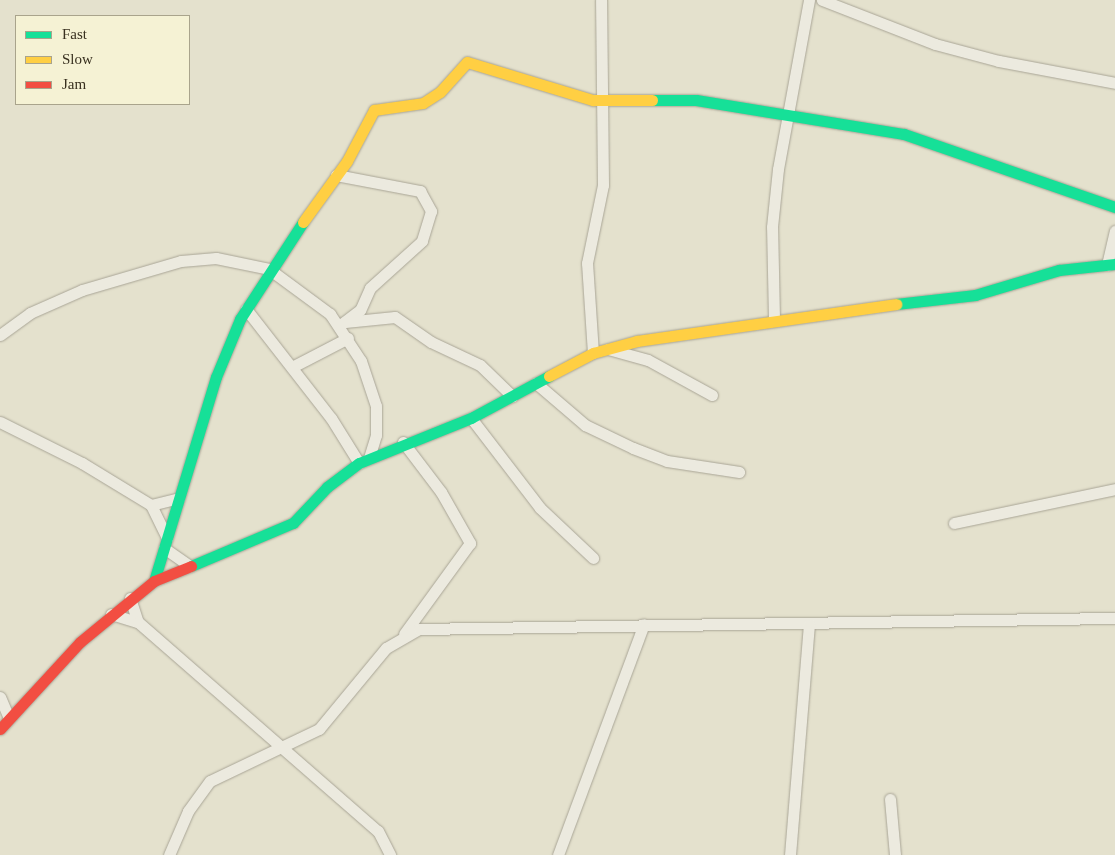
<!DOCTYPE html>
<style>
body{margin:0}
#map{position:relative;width:1115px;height:855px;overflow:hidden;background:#e4e1cd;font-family:"Times New Roman",serif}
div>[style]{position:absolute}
.roads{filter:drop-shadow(0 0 1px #a9a596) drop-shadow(0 0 1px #a9a596)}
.street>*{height:11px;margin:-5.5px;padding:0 5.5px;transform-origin:5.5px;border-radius:5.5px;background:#eceadf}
.fast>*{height:11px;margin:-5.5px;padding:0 5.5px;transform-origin:5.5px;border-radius:5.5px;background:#16e098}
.slow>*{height:11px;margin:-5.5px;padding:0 5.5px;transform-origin:5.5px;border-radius:5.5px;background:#ffcf43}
.jam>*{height:11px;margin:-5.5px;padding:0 5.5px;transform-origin:5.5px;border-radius:5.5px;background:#f24e42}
span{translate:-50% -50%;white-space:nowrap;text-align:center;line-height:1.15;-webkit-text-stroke:4px #f5f2d4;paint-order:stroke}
.legend{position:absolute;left:15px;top:15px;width:175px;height:90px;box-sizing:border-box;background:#f5f2d4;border:1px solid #a9a48c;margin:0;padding:6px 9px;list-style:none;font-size:15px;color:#38301f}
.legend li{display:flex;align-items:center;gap:10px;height:25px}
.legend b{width:25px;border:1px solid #a9a48c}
</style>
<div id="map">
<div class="roads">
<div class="street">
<div style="left:822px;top:0;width:121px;rotate:21.3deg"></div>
<div style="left:935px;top:44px;width:66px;rotate:14.9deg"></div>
<div style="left:999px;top:61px;width:118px;rotate:10.7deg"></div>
<div style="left:336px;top:175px;width:86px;rotate:10.8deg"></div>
<div style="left:420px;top:191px;width:23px;rotate:61deg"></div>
<div style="left:431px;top:211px;width:31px;rotate:107deg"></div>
<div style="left:422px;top:241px;width:70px;rotate:137.9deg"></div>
<div style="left:370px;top:288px;width:24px;rotate:114deg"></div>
<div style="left:360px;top:310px;width:26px;rotate:143deg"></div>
<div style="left:1107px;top:265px;width:35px;rotate:-77deg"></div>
<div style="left:246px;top:309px;width:138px;rotate:52.1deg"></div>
<div style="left:331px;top:418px;width:53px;rotate:58.1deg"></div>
<div style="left:774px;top:319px;width:92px;rotate:-91.2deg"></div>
<div style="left:772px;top:227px;width:58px;rotate:-84.1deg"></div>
<div style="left:778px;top:169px;width:172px;rotate:-79.6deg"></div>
<div style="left:345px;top:322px;width:50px;rotate:-5.7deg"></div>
<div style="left:395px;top:317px;width:44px;rotate:34.8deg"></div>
<div style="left:431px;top:342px;width:54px;rotate:25.1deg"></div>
<div style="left:480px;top:365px;width:45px;rotate:44.1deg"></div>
<div style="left:0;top:335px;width:37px;rotate:-36deg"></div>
<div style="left:30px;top:313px;width:57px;rotate:-23.9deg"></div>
<div style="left:82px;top:290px;width:103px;rotate:-16.3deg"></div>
<div style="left:181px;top:261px;width:35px;rotate:-5deg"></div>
<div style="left:216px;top:258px;width:54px;rotate:11.7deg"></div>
<div style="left:269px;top:269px;width:76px;rotate:36.4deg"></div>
<div style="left:330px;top:314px;width:56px;rotate:56.6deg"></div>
<div style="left:361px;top:361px;width:47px;rotate:71.6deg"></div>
<div style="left:376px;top:406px;width:29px;rotate:90deg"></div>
<div style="left:376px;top:435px;width:24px;rotate:107deg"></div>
<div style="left:608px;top:349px;width:41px;rotate:15.4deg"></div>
<div style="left:648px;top:360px;width:73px;rotate:28.7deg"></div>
<div style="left:593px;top:353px;width:90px;rotate:-93.8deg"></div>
<div style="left:587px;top:263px;width:80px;rotate:-78.4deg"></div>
<div style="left:603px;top:185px;width:185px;rotate:-90.6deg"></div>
<div style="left:292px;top:367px;width:63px;rotate:-27.4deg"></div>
<div style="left:536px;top:383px;width:65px;rotate:40.6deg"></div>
<div style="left:585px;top:425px;width:53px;rotate:25.6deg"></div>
<div style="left:633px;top:448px;width:36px;rotate:21deg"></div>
<div style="left:667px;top:461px;width:73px;rotate:8.7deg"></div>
<div style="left:471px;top:418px;width:113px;rotate:52.5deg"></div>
<div style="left:540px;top:508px;width:73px;rotate:43.3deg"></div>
<div style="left:0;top:422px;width:92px;rotate:26.6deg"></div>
<div style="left:82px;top:463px;width:81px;rotate:31.3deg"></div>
<div style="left:151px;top:505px;width:37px;rotate:64deg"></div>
<div style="left:403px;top:442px;width:63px;rotate:52.8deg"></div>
<div style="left:441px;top:492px;width:59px;rotate:60.4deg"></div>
<div style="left:470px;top:543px;width:112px;rotate:126deg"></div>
<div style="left:151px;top:505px;width:29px;rotate:-14deg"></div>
<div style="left:954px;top:523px;width:165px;rotate:-11.9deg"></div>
<div style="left:164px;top:548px;width:32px;rotate:35deg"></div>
<div style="left:130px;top:598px;width:25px;rotate:72deg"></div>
<div style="left:111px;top:614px;width:28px;rotate:17deg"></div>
<div style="left:138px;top:622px;width:318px;rotate:41.1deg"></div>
<div style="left:378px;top:831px;width:27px;rotate:63deg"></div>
<div style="left:0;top:697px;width:23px;rotate:67deg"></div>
<div style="left:890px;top:799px;width:56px;rotate:84.9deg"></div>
<div style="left:169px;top:855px;width:48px;rotate:-66.6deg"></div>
<div style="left:188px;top:811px;width:37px;rotate:-54deg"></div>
<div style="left:210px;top:781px;width:121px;rotate:-25.5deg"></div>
<div style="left:319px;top:729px;width:105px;rotate:-50.4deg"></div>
<div style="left:386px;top:648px;width:38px;rotate:-30deg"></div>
<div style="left:419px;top:629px;width:696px;rotate:-0.91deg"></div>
<div style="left:558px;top:855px;width:246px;rotate:-69.6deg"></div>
<div style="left:790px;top:855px;width:231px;rotate:-85.3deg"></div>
</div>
<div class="fast">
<div style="left:652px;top:100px;width:44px"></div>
<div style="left:696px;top:100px;width:211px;rotate:9.3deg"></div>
<div style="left:904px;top:134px;width:223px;rotate:19.1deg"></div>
<div style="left:896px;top:304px;width:80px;rotate:-6.5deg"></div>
<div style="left:975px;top:295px;width:88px;rotate:-16.6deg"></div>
<div style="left:1059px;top:270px;width:56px;rotate:-6.1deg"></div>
<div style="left:191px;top:566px;width:111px;rotate:-22.9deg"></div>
<div style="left:293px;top:523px;width:50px;rotate:-46.6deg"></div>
<div style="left:327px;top:487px;width:40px;rotate:-37deg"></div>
<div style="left:359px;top:463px;width:121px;rotate:-21.9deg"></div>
<div style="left:471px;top:418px;width:89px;rotate:-28.3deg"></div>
<div style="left:154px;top:581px;width:213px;rotate:-73.1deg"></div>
<div style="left:216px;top:377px;width:63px;rotate:-67.5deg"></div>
<div style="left:240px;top:319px;width:116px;rotate:-57deg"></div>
</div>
<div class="slow">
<div style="left:303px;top:222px;width:75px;rotate:-54.2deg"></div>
<div style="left:347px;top:161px;width:58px;rotate:-62.1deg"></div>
<div style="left:374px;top:110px;width:49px;rotate:-8.1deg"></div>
<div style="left:423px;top:103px;width:20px;rotate:-33deg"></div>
<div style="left:440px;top:92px;width:40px;rotate:-48deg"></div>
<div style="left:467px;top:62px;width:132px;rotate:16.8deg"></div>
<div style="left:593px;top:100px;width:59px"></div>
<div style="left:549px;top:376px;width:50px;rotate:-27.6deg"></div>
<div style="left:593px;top:353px;width:46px;rotate:-15.3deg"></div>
<div style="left:637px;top:341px;width:262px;rotate:-8.1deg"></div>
</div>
<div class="jam">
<div style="left:0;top:729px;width:118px;rotate:-47.4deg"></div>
<div style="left:80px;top:642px;width:96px;rotate:-39.5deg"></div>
<div style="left:154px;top:581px;width:40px;rotate:-22deg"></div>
</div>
</div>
<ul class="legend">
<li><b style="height:6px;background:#16e098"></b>Fast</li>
<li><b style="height:6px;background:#ffcf43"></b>Slow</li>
<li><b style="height:6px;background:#f24e42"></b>Jam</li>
</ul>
</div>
